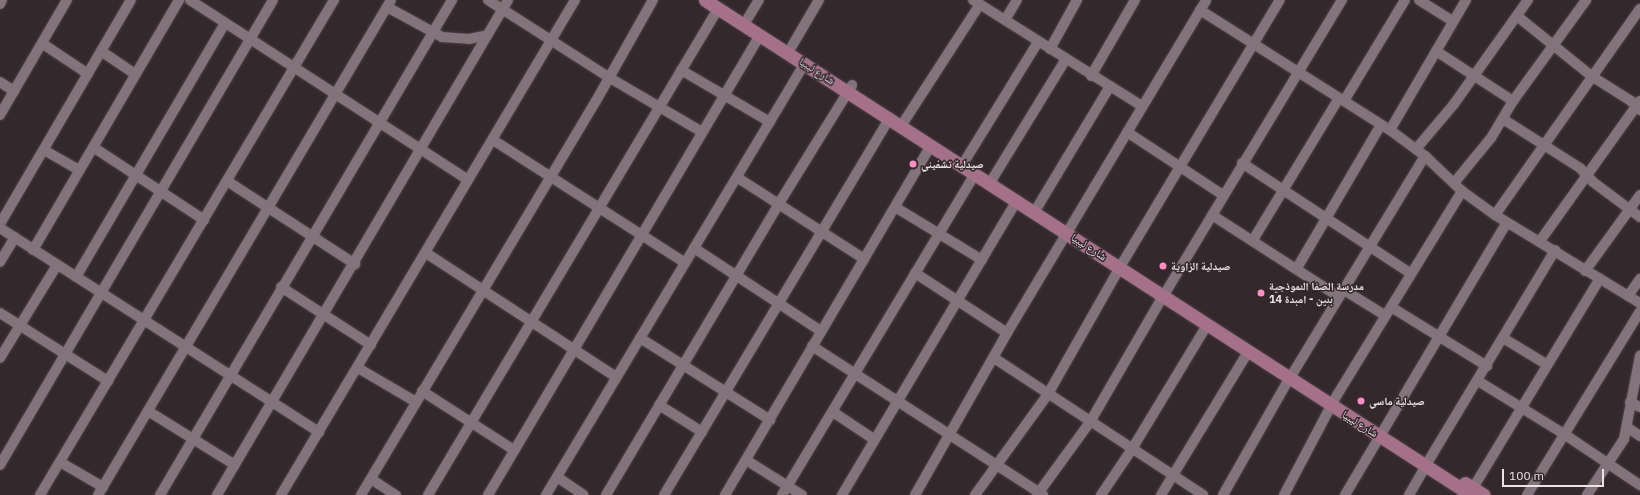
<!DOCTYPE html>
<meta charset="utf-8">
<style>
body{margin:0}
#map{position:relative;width:1640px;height:495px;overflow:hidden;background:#34282d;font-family:"IBM Plex Sans","Noto Naskh Arabic",sans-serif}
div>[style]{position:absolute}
.roads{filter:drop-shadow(0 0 1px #4e4348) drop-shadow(0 0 1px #4e4348)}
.minor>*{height:10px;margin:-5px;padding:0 5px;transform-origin:5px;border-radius:5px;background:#82747a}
.major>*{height:13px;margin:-6.5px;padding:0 6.5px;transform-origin:6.5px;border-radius:6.5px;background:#a57189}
.dots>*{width:11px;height:11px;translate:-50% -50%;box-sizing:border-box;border:2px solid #34282d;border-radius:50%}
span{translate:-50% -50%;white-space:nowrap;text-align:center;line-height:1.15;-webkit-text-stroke:3px #34282d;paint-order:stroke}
.street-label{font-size:11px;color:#ece3e7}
.poi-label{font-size:11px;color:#ece3e7;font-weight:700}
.left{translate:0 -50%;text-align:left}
.scale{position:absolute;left:1502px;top:469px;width:102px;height:18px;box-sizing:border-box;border:2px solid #ece3e7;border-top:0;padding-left:5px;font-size:12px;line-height:14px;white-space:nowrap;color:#ece3e7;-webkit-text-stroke:3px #34282d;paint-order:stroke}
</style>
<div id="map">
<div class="roads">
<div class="minor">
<div style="left:190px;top:0;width:331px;rotate:32.9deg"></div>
<div style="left:488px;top:0;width:145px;rotate:32.6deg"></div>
<div style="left:610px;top:78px;width:107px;rotate:30.4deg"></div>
<div style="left:973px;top:0;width:199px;rotate:32.1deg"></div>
<div style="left:1419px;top:0;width:40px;rotate:32deg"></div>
<div style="left:0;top:4px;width:4px;rotate:-63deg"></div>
<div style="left:387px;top:7px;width:63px;rotate:28.6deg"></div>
<div style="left:442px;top:37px;width:27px;rotate:4deg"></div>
<div style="left:469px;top:39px;width:19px;rotate:-12deg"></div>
<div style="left:1200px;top:10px;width:225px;rotate:32.3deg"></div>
<div style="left:1390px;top:130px;width:44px;rotate:36.6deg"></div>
<div style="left:1425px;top:156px;width:51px;rotate:43.4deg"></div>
<div style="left:1462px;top:191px;width:41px;rotate:36deg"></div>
<div style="left:1495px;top:215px;width:170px;rotate:31.3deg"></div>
<div style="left:1517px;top:16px;width:97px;rotate:38.8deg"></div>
<div style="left:1593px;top:77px;width:45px;rotate:32.3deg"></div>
<div style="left:1631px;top:101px;width:13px;rotate:45deg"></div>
<div style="left:748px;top:18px;width:21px;rotate:-59deg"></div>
<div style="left:1005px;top:20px;width:23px;rotate:-59deg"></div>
<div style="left:43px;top:44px;width:54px;rotate:33.7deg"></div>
<div style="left:792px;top:46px;width:53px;rotate:-59.6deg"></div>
<div style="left:1050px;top:49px;width:56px;rotate:-61.1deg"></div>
<div style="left:101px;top:51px;width:41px;rotate:34.1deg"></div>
<div style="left:1436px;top:51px;width:92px;rotate:33deg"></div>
<div style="left:681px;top:70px;width:103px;rotate:30.3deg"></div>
<div style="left:1091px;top:76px;width:88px;rotate:-59.9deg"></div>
<div style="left:0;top:82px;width:17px;rotate:33deg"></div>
<div style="left:1344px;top:101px;width:118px;rotate:-58.9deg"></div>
<div style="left:0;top:115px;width:133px;rotate:-59.8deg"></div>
<div style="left:1503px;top:119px;width:91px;rotate:32.5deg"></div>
<div style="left:1580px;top:168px;width:19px;rotate:47deg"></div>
<div style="left:1593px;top:182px;width:59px;rotate:36.7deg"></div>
<div style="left:905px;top:120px;width:138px;rotate:-57.1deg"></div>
<div style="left:1390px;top:130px;width:151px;rotate:-59.7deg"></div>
<div style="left:1127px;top:132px;width:115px;rotate:33.3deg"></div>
<div style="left:493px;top:140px;width:228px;rotate:32.6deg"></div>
<div style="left:93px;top:147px;width:133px;rotate:33.3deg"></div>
<div style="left:1416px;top:149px;width:59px;rotate:-49.8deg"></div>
<div style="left:1454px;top:104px;width:128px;rotate:-54.6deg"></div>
<div style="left:44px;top:150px;width:40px;rotate:29.7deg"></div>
<div style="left:966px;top:159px;width:137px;rotate:-58.4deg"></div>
<div style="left:1242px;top:163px;width:201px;rotate:33.2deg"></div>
<div style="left:738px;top:178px;width:150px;rotate:32.7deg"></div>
<div style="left:993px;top:178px;width:140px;rotate:-58.5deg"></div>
<div style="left:227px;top:181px;width:153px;rotate:33deg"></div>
<div style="left:1454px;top:183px;width:58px;rotate:-50.6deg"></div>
<div style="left:1491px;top:138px;width:43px;rotate:-59.3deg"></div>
<div style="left:1513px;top:101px;width:125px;rotate:-54.1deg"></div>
<div style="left:1038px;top:206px;width:140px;rotate:-59deg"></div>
<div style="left:895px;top:207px;width:102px;rotate:31.3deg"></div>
<div style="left:1212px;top:215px;width:151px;rotate:32.8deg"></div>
<div style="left:1495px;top:215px;width:252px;rotate:-54.9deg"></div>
<div style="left:0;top:224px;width:259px;rotate:-59.7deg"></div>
<div style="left:0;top:228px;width:379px;rotate:32.6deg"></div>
<div style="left:1253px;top:240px;width:166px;rotate:-58.8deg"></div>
<div style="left:1540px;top:241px;width:172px;rotate:-54.5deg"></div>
<div style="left:694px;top:248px;width:152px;rotate:33.2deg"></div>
<div style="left:33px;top:250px;width:290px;rotate:-59.7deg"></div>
<div style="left:426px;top:253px;width:227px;rotate:33.1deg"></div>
<div style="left:0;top:262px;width:29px;rotate:-59deg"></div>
<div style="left:1123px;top:262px;width:305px;rotate:-59.1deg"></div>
<div style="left:1297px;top:268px;width:166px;rotate:-59.6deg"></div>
<div style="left:1585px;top:271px;width:94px;rotate:-54.1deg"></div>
<div style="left:915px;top:273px;width:110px;rotate:33.1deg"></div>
<div style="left:76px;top:277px;width:294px;rotate:-59.6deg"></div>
<div style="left:281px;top:287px;width:107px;rotate:32.8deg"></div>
<div style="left:1167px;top:290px;width:339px;rotate:-58.9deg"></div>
<div style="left:1344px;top:290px;width:49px;rotate:31.8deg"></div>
<div style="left:1628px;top:296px;width:21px;rotate:-55deg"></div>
<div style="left:1391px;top:307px;width:113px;rotate:31.6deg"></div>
<div style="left:0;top:313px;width:128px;rotate:32.2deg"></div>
<div style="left:640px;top:338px;width:154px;rotate:32.2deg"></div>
<div style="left:1503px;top:338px;width:50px;rotate:31.2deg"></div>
<div style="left:812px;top:346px;width:275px;rotate:32.8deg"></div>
<div style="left:0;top:358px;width:109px;rotate:-58.5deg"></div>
<div style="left:994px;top:358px;width:250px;rotate:33.2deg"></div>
<div style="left:358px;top:368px;width:67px;rotate:30.4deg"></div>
<div style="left:1293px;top:373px;width:254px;rotate:-58.7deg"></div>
<div style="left:1478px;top:381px;width:101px;rotate:31.6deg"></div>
<div style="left:1564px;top:434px;width:92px;rotate:33.9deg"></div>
<div style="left:422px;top:391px;width:109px;rotate:32.7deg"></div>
<div style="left:1334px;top:400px;width:245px;rotate:-58.5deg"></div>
<div style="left:1630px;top:402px;width:11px;rotate:27deg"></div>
<div style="left:659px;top:405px;width:51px;rotate:32.1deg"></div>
<div style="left:148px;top:411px;width:102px;rotate:31.8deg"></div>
<div style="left:833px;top:412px;width:50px;rotate:33.7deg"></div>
<div style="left:1627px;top:427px;width:16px;rotate:35deg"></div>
<div style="left:746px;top:460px;width:66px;rotate:32deg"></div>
<div style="left:1429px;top:460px;width:245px;rotate:-59deg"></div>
<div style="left:60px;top:462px;width:50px;rotate:30.2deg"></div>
<div style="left:0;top:465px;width:539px;rotate:-59.58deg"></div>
<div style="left:557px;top:477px;width:32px;rotate:34deg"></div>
<div style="left:371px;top:479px;width:30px;rotate:33deg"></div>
<div style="left:1473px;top:488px;width:243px;rotate:-58.8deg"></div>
<div style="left:40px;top:495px;width:576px;rotate:-59.29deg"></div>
<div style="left:98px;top:495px;width:575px;rotate:-59.38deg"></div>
<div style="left:160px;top:495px;width:575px;rotate:-59.46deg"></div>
<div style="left:217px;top:495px;width:574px;rotate:-59.55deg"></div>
<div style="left:281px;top:495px;width:576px;rotate:-59.29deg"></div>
<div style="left:361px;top:495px;width:459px;rotate:-59.2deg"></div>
<div style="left:596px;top:101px;width:116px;rotate:-60.6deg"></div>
<div style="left:428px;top:495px;width:566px;rotate:-59.18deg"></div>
<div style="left:488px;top:495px;width:534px;rotate:-59.4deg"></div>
<div style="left:546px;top:495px;width:504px;rotate:-59.06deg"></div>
<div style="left:606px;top:495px;width:337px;rotate:-59.3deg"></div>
<div style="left:778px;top:205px;width:141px;rotate:-58.3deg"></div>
<div style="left:664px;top:495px;width:440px;rotate:-59.1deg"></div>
<div style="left:725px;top:495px;width:406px;rotate:-59.5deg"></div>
<div style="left:782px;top:495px;width:375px;rotate:-59deg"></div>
<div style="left:842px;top:495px;width:343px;rotate:-59.3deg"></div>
<div style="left:915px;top:495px;width:186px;rotate:-60.4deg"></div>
<div style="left:1007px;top:333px;width:388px;rotate:-59.1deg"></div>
<div style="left:975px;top:495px;width:125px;rotate:-54.1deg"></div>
<div style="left:1048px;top:394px;width:146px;rotate:-60.4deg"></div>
<div style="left:1037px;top:495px;width:90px;rotate:-54deg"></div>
<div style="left:1090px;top:422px;width:146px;rotate:-59.9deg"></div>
<div style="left:1101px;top:495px;width:55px;rotate:-56deg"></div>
<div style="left:1132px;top:449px;width:145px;rotate:-58.8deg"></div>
<div style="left:1161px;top:495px;width:167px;rotate:-58.7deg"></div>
<div style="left:1223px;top:495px;width:133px;rotate:-60.4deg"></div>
<div style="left:1284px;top:495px;width:101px;rotate:-62.2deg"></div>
<div style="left:1345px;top:495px;width:317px;rotate:-59.3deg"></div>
<div style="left:1409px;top:495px;width:34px;rotate:-60deg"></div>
<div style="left:1527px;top:495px;width:216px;rotate:-58.4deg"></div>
<div style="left:1587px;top:495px;width:67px;rotate:-56.5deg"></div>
<div style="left:1624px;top:439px;width:85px;rotate:-79.1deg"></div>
</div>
<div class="major">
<div style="left:705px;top:0;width:912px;rotate:32.87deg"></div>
<div style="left:1465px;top:483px;width:22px;rotate:32deg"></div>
</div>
</div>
<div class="dots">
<div style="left:913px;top:164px;background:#fc8fc2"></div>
<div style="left:1163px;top:266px;background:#fc8fc2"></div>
<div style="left:1261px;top:293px;background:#fc8fc2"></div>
<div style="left:1361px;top:401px;background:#fc8fc2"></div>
</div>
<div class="street-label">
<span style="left:817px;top:71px;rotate:33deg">شارع ليبيا</span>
<span style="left:1089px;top:247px;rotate:33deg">شارع ليبيا</span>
<span style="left:1360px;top:424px;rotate:32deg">شارع ليبيا</span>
</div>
<div class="poi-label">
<span class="left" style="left:921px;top:164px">صيدلية تشفيني</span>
<span class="left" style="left:1171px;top:266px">صيدلية الزاوية</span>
<span class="left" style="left:1269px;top:293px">مدرسة الصفا النموذجية<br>بنين - امبدة 14</span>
<span class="left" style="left:1369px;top:401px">صيدلية ماسي</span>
</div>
<div class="scale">100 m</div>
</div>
